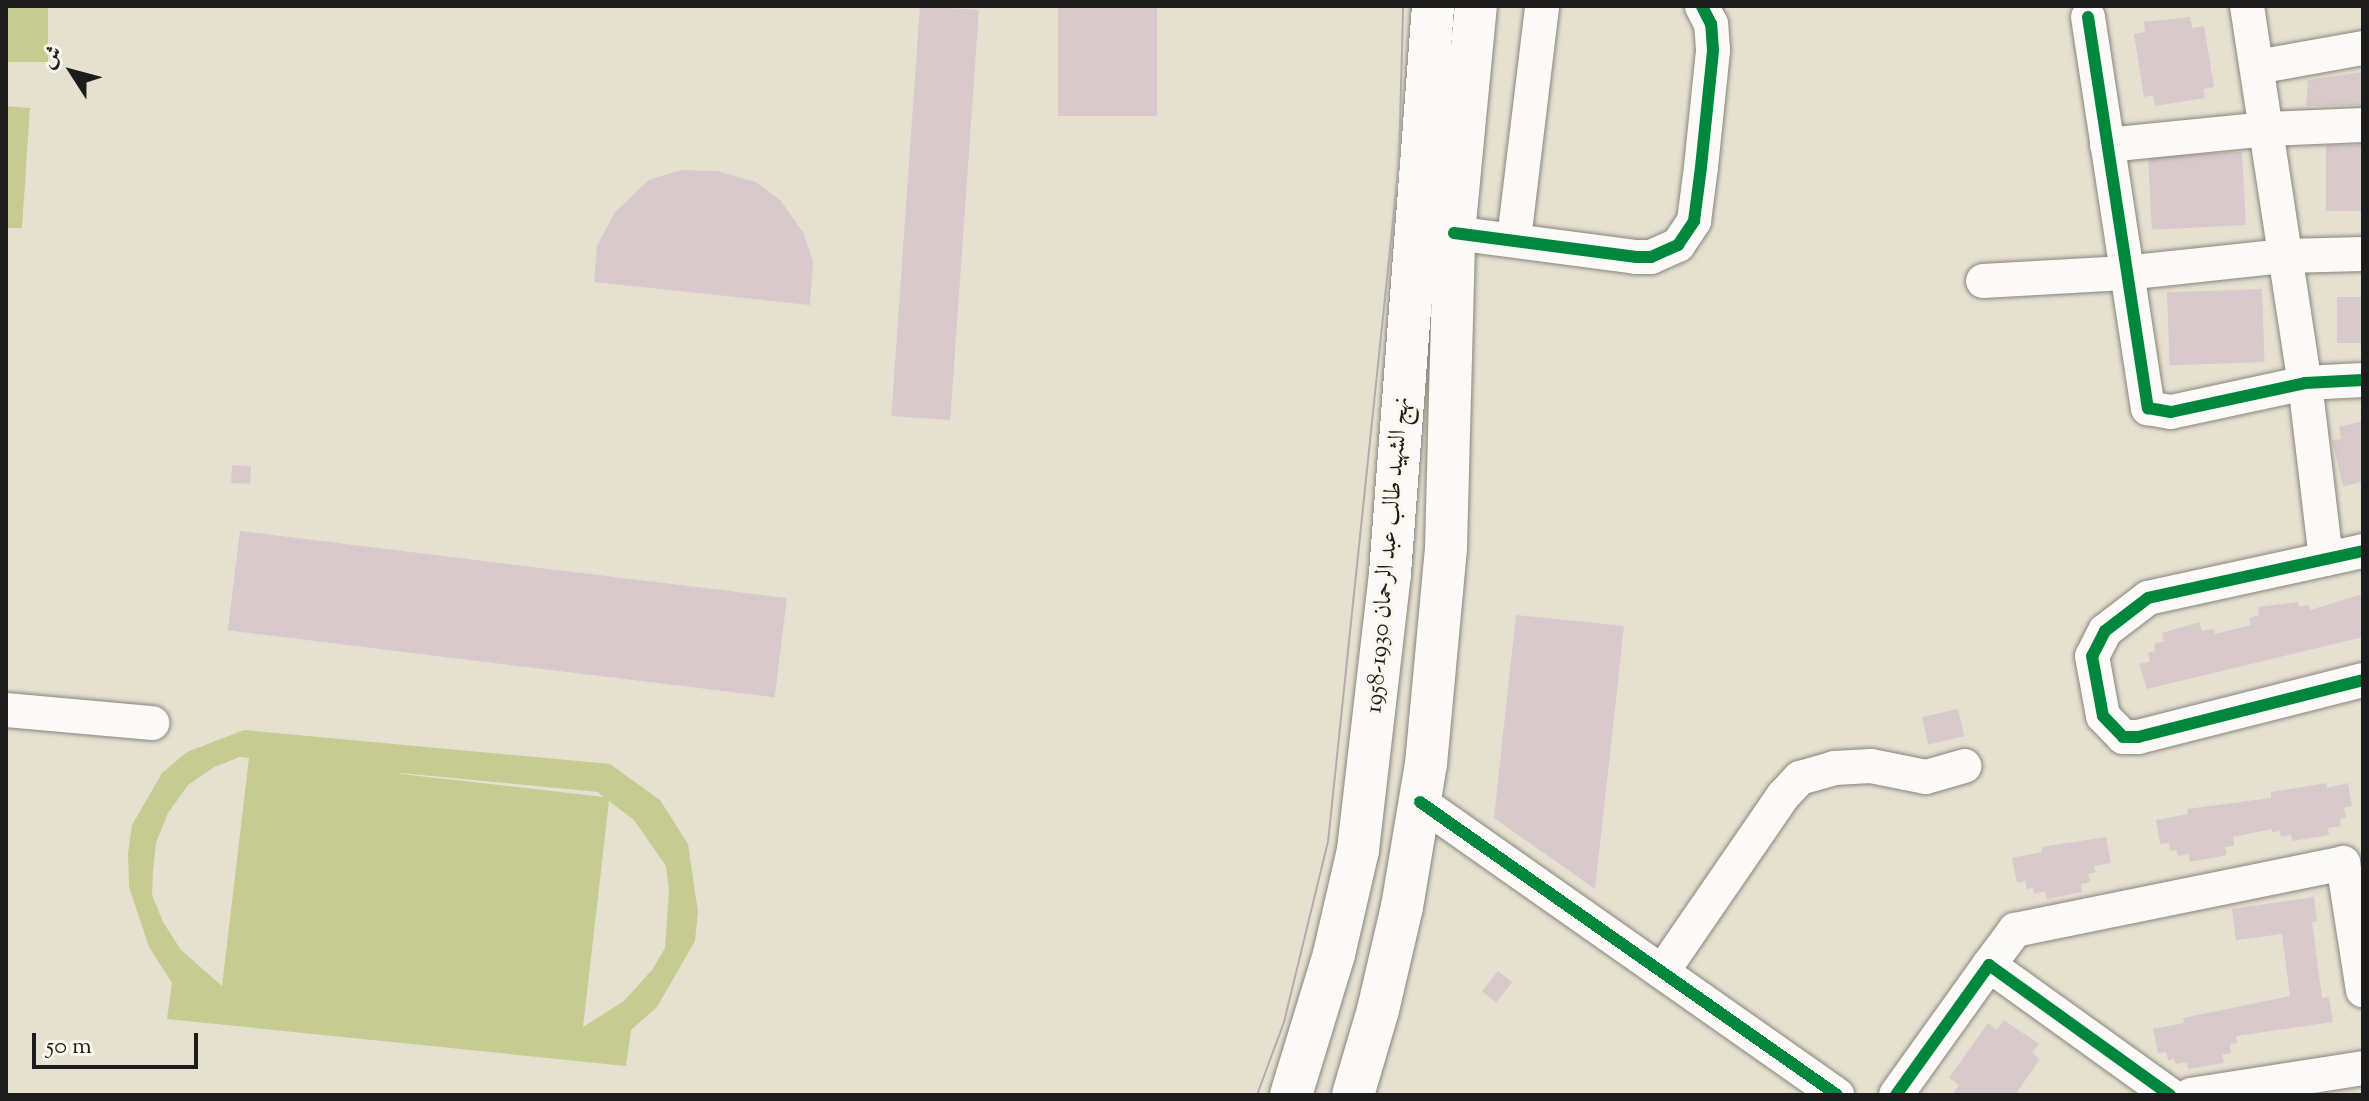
<!DOCTYPE html>
<meta charset="utf-8">
<style>
body{margin:0}
#map{position:relative;width:2369px;height:1101px;overflow:hidden;background:#e6e0d0;font-family:"Sorts Mill Goudy",Amiri,serif}
div>[style]{position:absolute}
.green>*{inset:0;background:#c5cc92;transform-origin:0 0}
.building>*{inset:0;background:#d7c9cc;transform-origin:0 0}
.roads{filter:drop-shadow(0 0 2px #87847c) drop-shadow(0 0 2px #87847c)}
.minor>*{height:34px;margin:-17px;padding:0 17px;transform-origin:17px;border-radius:17px;background:#fbfaf8}
.major>*{height:42px;margin:-21px;padding:0 21px;transform-origin:21px;border-radius:21px;background:#fbfaf8}
.tram>*{height:2px;margin:-1px;padding:0 1px;transform-origin:1px;border-radius:1px;background:#aeadab}
.cycleway>*{height:12px;margin:-6px;padding:0 6px;transform-origin:6px;border-radius:6px;background:#00873e}
span{translate:-50% -50%;white-space:nowrap;text-align:center;line-height:1.15;-webkit-text-stroke:6px #fbf7ec;paint-order:stroke}
.street-label{font-size:24px;color:#1c1c1c}
.frame{position:absolute;inset:0;border:8px solid #1c1c1c;pointer-events:none}
.north{position:absolute;left:32px;top:32px;width:80px;height:80px;-webkit-text-stroke:6px #fbf7ec;paint-order:stroke;rotate:306deg;font-size:22px;font-weight:700;line-height:32px;text-align:center;color:#1c1c1c}
.north::after{content:'';display:block;margin:auto;width:28px;height:36px;background:#1c1c1c;clip-path:polygon(50% 0,100% 100%,50% 72%,0 100%)}
.scale{position:absolute;left:32px;top:1033px;width:166px;height:36px;box-sizing:border-box;border:4px solid #1c1c1c;border-top:0;padding-left:10px;font-size:24px;line-height:28px;white-space:nowrap;color:#1c1c1c;-webkit-text-stroke:6px #fbf7ec;paint-order:stroke}
</style>
<div id="map">
<div class="green">
<div style="left:6px;top:6px;width:42px;height:56px"></div>
<div style="clip-path:polygon(6px 106px,30px 108px,22px 228px,6px 228px)"></div>
<div style="clip-path:polygon(evenodd,244px 730px,610px 764px,660px 800px,688px 844px,698px 912px,695px 941px,657px 1007px,631px 1030px,626px 1066px,167px 1019px,172px 983px,149px 947px,129px 887px,128px 853px,132px 825px,162px 773px,187px 752px,244px 730px,240px 757px,249px 758px,222px 986px,181px 950px,163px 922px,152px 895px,153px 871px,156px 843px,168px 813px,188px 785px,214px 767px,240px 757px,244px 730px,400px 773px,598px 792px,604px 797px,401px 774px,400px 773px,244px 730px,609px 801px,634px 820px,666px 866px,669px 891px,665px 948px,652px 970px,624px 1001px,583px 1027px,609px 801px)"></div>
</div>
<div class="building">
<div style="left:920px;top:6px;width:59px;height:411px;rotate:4deg"></div>
<div style="left:1058px;top:6px;width:99px;height:110px"></div>
<div style="clip-path:polygon(2190px 17px,2192px 28px,2204px 26px,2214px 87px,2203px 89px,2205px 98px,2155px 106px,2153px 95px,2144px 97px,2134px 34px,2145px 32px,2144px 22px)"></div>
<div style="clip-path:polygon(2363px 72px,2363px 105px,2306px 106px,2308px 80px)"></div>
<div style="left:2363px;top:145px;width:66px;height:37px;rotate:90deg"></div>
<div style="left:2242px;top:152px;width:73px;height:94px;rotate:87deg"></div>
<div style="clip-path:polygon(681px 170px,717px 171px,756px 182px,781px 201px,804px 234px,813px 262px,810px 305px,594px 282px,597px 246px,615px 212px,649px 180px)"></div>
<div style="left:2262px;top:289px;width:73px;height:95px;rotate:88deg"></div>
<div style="left:2363px;top:297px;width:46px;height:26px;rotate:90deg"></div>
<div style="clip-path:polygon(2363px 421px,2363px 481px,2343px 487px,2332px 440px,2341px 439px,2339px 427px)"></div>
<div style="left:232px;top:465px;width:19px;height:18px;rotate:3deg"></div>
<div style="left:240px;top:531px;width:551px;height:100px;rotate:7deg"></div>
<div style="clip-path:polygon(2363px 594px,2363px 637px,2147px 689px,2139px 664px,2150px 662px,2148px 653px,2155px 651px,2154px 644px,2164px 641px,2162px 633px,2199px 622px,2202px 631px,2214px 629px,2215px 634px,2251px 625px,2249px 618px,2259px 615px,2258px 607px,2298px 602px,2299px 607px,2309px 605px,2310px 610px)"></div>
<div style="clip-path:polygon(1516px 615px,1624px 626px,1595px 889px,1494px 818px)"></div>
<div style="left:1958px;top:709px;width:28px;height:37px;rotate:77deg"></div>
<div style="clip-path:polygon(2327px 783px,2326px 788px,2348px 783px,2352px 806px,2344px 808px,2346px 818px,2340px 819px,2341px 826px,2328px 828px,2329px 835px,2292px 841px,2291px 835px,2281px 837px,2280px 831px,2272px 832px,2272px 829px,2233px 837px,2234px 846px,2225px 847px,2227px 855px,2190px 862px,2189px 854px,2178px 856px,2176px 850px,2170px 851px,2169px 843px,2160px 844px,2156px 820px,2188px 814px,2187px 809px,2271px 798px,2271px 792px)"></div>
<div style="clip-path:polygon(2106px 837px,2111px 863px,2094px 866px,2096px 872px,2088px 874px,2090px 882px,2081px 884px,2082px 892px,2047px 899px,2045px 891px,2034px 894px,2033px 888px,2027px 889px,2025px 881px,2017px 883px,2012px 858px,2042px 852px,2042px 847px)"></div>
<div style="clip-path:polygon(2314px 897px,2317px 921px,2312px 922px,2322px 998px,2329px 997px,2333px 1022px,2236px 1036px,2237px 1043px,2230px 1044px,2231px 1053px,2222px 1055px,2224px 1063px,2188px 1069px,2187px 1062px,2176px 1064px,2174px 1059px,2168px 1060px,2166px 1052px,2158px 1053px,2153px 1029px,2184px 1023px,2183px 1018px,2290px 996px,2282px 934px,2236px 940px,2232px 909px)"></div>
<div style="left:1498px;top:971px;width:18px;height:26px;rotate:38deg"></div>
<div style="clip-path:polygon(2004px 1020px,2039px 1044px,2032px 1053px,2040px 1059px,2015px 1095px,1952px 1095px,1959px 1085px,1949px 1078px,1988px 1023px,1997px 1030px)"></div>
</div>
<div class="roads">
<div class="minor">
<div style="left:2247px;top:6px;width:381px;rotate:81.3deg"></div>
<div style="left:2305px;top:383px;width:177px;rotate:83.2deg"></div>
<div style="left:2088px;top:17px;width:396px;rotate:81.3deg"></div>
<div style="left:2148px;top:408px;width:23px;rotate:10deg"></div>
<div style="left:2171px;top:412px;width:137px;rotate:-12.2deg"></div>
<div style="left:2305px;top:383px;width:58px;rotate:-3deg"></div>
<div style="left:2257px;top:67px;width:108px;rotate:-10.2deg"></div>
<div style="left:2107px;top:145px;width:161px;rotate:-5.7deg"></div>
<div style="left:2267px;top:129px;width:96px;rotate:-2.4deg"></div>
<div style="left:1454px;top:233px;width:184px;rotate:7.5deg"></div>
<div style="left:1636px;top:257px;width:15px"></div>
<div style="left:1651px;top:257px;width:30px;rotate:-24deg"></div>
<div style="left:1678px;top:245px;width:29px;rotate:-56deg"></div>
<div style="left:1694px;top:221px;width:54px;rotate:-82.6deg"></div>
<div style="left:1701px;top:167px;width:118px;rotate:-84.1deg"></div>
<div style="left:1713px;top:50px;width:26px;rotate:-94deg"></div>
<div style="left:1711px;top:24px;width:20px;rotate:-117deg"></div>
<div style="left:1514px;top:239px;width:235px;rotate:-83.1deg"></div>
<div style="left:1983px;top:281px;width:142px;rotate:-3.2deg"></div>
<div style="left:2125px;top:273px;width:161px;rotate:-6.1deg"></div>
<div style="left:2285px;top:256px;width:78px;rotate:-1.5deg"></div>
<div style="left:2363px;top:551px;width:220px;rotate:167.7deg"></div>
<div style="left:2148px;top:598px;width:54px;rotate:142.5deg"></div>
<div style="left:2105px;top:631px;width:28px;rotate:117deg"></div>
<div style="left:2092px;top:656px;width:61px;rotate:79.6deg"></div>
<div style="left:2103px;top:716px;width:29px;rotate:46deg"></div>
<div style="left:2123px;top:737px;width:15px"></div>
<div style="left:2138px;top:737px;width:232px;rotate:-14.2deg"></div>
<div style="left:6px;top:710px;width:147px;rotate:5.1deg"></div>
<div style="left:1420px;top:802px;width:510px;rotate:35.09deg"></div>
<div style="left:1989px;top:965px;width:44px;rotate:-53.4deg"></div>
<div style="left:2015px;top:930px;width:335px;rotate:-11.5deg"></div>
<div style="left:2343px;top:863px;width:129px;rotate:81.1deg"></div>
<div style="left:1662px;top:972px;width:214px;rotate:-55.5deg"></div>
<div style="left:1783px;top:796px;width:25px;rotate:-47deg"></div>
<div style="left:1800px;top:778px;width:35px;rotate:-16deg"></div>
<div style="left:1834px;top:768px;width:37px;rotate:-3deg"></div>
<div style="left:1871px;top:766px;width:56px;rotate:11.3deg"></div>
<div style="left:1926px;top:777px;width:40px;rotate:-16deg"></div>
<div style="left:1896px;top:1095px;width:160px;rotate:-54.4deg"></div>
<div style="left:1989px;top:965px;width:223px;rotate:35.7deg"></div>
<div style="left:2191px;top:1095px;width:174px;rotate:-8.9deg"></div>
</div>
<div class="major">
<div style="left:1291px;top:1095px;width:147px;rotate:-73deg"></div>
<div style="left:1334px;top:954px;width:107px;rotate:-77deg"></div>
<div style="left:1358px;top:850px;width:279px;rotate:-83.4deg"></div>
<div style="left:1390px;top:573px;width:569px;rotate:-85.66deg"></div>
<div style="left:1353px;top:1095px;width:89px;rotate:-73.6deg"></div>
<div style="left:1378px;top:1010px;width:106px;rotate:-76.9deg"></div>
<div style="left:1402px;top:907px;width:145px;rotate:-80.5deg"></div>
<div style="left:1426px;top:764px;width:217px;rotate:-84.7deg"></div>
<div style="left:1446px;top:548px;width:315px;rotate:-88.5deg"></div>
<div style="left:1454px;top:233px;width:228px;rotate:-84.5deg"></div>
</div>
</div>
<div class="tram">
<div style="left:1257px;top:1095px;width:78px;rotate:-69.7deg"></div>
<div style="left:1284px;top:1022px;width:185px;rotate:-76.3deg"></div>
<div style="left:1328px;top:842px;width:682px;rotate:-84.02deg"></div>
<div style="left:1399px;top:164px;width:158px;rotate:-88.5deg"></div>
</div>
<div class="cycleway">
<div style="left:2088px;top:17px;width:396px;rotate:81.3deg"></div>
<div style="left:2148px;top:408px;width:23px;rotate:10deg"></div>
<div style="left:2171px;top:412px;width:137px;rotate:-12.2deg"></div>
<div style="left:2305px;top:383px;width:58px;rotate:-3deg"></div>
<div style="left:1454px;top:233px;width:184px;rotate:7.5deg"></div>
<div style="left:1636px;top:257px;width:15px"></div>
<div style="left:1651px;top:257px;width:30px;rotate:-24deg"></div>
<div style="left:1678px;top:245px;width:29px;rotate:-56deg"></div>
<div style="left:1694px;top:221px;width:54px;rotate:-82.6deg"></div>
<div style="left:1701px;top:167px;width:118px;rotate:-84.1deg"></div>
<div style="left:1713px;top:50px;width:26px;rotate:-94deg"></div>
<div style="left:1711px;top:24px;width:20px;rotate:-117deg"></div>
<div style="left:2363px;top:551px;width:220px;rotate:167.7deg"></div>
<div style="left:2148px;top:598px;width:54px;rotate:142.5deg"></div>
<div style="left:2105px;top:631px;width:28px;rotate:117deg"></div>
<div style="left:2092px;top:656px;width:61px;rotate:79.6deg"></div>
<div style="left:2103px;top:716px;width:29px;rotate:46deg"></div>
<div style="left:2123px;top:737px;width:15px"></div>
<div style="left:2138px;top:737px;width:232px;rotate:-14.2deg"></div>
<div style="left:1420px;top:802px;width:510px;rotate:35.09deg"></div>
<div style="left:1896px;top:1095px;width:160px;rotate:-54.4deg"></div>
<div style="left:1989px;top:965px;width:223px;rotate:35.7deg"></div>
</div>
<div class="street-label">
<span style="left:1389px;top:555px;rotate:-85deg">نهج الشهيد طالب عبد الرحمان 1930-1958</span>
</div>
<div class="frame"></div>
<div class="north">ش</div>
<div class="scale">50 m</div>
</div>
